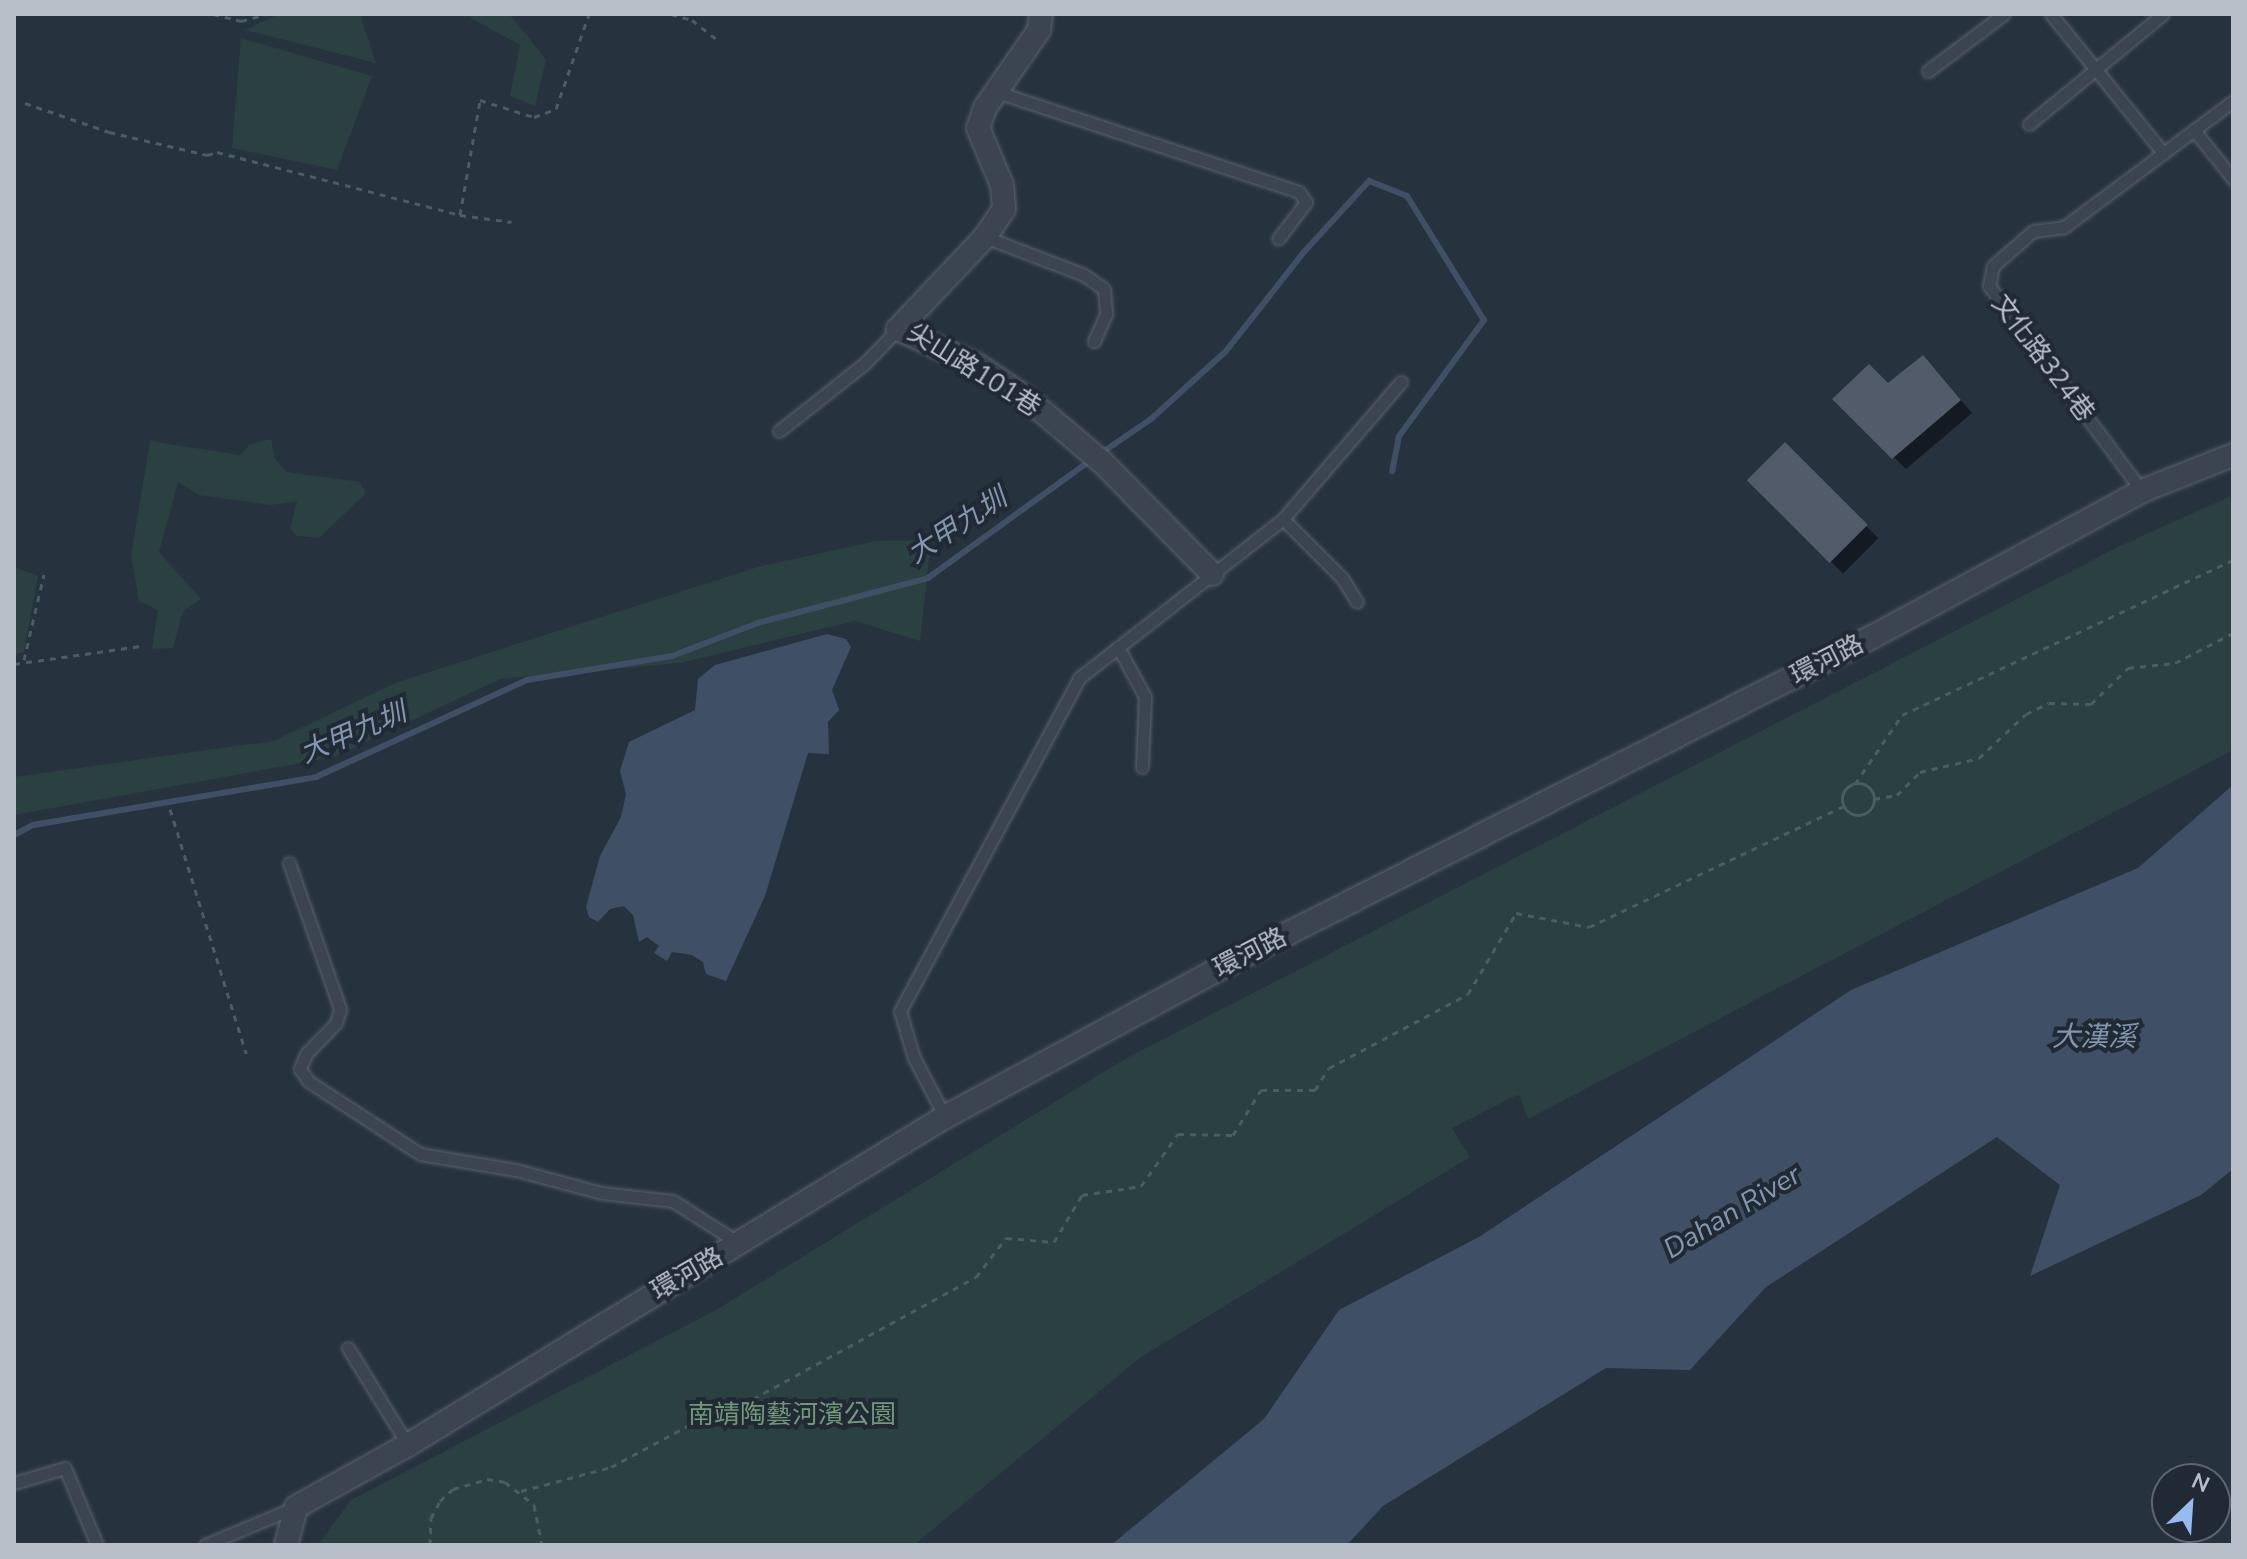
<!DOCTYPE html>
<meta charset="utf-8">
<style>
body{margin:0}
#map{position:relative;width:2247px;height:1559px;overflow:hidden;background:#27323f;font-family:"Nunito Sans","Noto Sans TC",sans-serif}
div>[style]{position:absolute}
.green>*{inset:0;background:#2a4041}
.water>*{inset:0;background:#3f5066}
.shadow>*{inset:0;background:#0007;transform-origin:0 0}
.stream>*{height:6px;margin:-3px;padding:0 3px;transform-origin:3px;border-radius:3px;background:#3f5066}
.building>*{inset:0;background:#515b69;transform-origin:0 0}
.path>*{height:3px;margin-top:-1.5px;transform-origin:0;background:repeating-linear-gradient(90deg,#4a5d5f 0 6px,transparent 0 12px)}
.path>.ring{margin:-1.5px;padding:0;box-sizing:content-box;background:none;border:3px solid #4a5d5f;border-radius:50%}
.roads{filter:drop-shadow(0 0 2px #59626c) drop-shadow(0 0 2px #59626c)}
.service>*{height:11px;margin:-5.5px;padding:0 5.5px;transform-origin:5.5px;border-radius:5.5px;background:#3b444f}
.minor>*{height:22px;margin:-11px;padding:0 11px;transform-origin:11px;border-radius:11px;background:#3b444f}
span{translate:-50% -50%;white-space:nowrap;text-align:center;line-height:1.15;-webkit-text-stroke:8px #202934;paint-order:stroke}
.street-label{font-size:26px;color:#b8bfc9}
.park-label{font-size:26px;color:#719979}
.water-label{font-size:28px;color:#8296af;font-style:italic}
.frame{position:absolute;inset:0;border:16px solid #b8bfc9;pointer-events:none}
.north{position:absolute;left:2151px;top:1463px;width:80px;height:80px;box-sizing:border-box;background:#202934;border:2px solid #5d6570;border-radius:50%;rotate:25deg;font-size:22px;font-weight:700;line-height:32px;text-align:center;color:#b8bfc9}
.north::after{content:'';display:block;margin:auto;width:28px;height:36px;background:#95bbf1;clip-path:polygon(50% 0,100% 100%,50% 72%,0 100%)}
</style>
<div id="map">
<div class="green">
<div style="clip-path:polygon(279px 14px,360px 14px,376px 63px,245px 30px)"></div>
<div style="clip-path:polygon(464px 14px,509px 14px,530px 39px,546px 60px,535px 106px,510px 96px,520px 45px)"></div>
<div style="clip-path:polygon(241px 38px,372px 76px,337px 170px,232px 148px)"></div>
<div style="clip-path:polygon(271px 439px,275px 459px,287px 472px,360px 482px,366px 493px,319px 538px,297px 536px,290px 528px,297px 501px,271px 505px,199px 495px,178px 482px,159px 552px,201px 599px,183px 611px,173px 648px,152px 649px,158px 610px,139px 601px,131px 555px,150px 441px,240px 455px,250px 444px)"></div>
<div style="clip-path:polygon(2233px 495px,2233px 750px,1528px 1119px,1519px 1094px,1452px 1128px,1470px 1157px,1141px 1357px,914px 1545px,318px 1545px,351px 1500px,716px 1310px,1123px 1060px,2120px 546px)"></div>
<div style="clip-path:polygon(931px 540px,920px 641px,855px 621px,680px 663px,500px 679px,334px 757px,14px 815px,14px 777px,273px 741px,398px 682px,758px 567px,876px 541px)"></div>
<div style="clip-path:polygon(14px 567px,38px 576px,24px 652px,14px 655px)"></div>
</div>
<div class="water">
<div style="clip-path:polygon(827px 634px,846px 639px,851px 647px,832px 690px,839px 710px,828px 722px,829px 754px,808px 753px,765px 896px,726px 981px,706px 974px,703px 962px,692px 955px,672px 952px,667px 961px,654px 953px,659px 946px,647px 937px,639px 942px,633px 915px,624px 906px,610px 909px,598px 922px,589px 917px,586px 907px,600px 856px,621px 817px,626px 794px,620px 771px,629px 742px,695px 710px,698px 679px,715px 665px)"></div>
<div style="clip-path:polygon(2233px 785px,2233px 1169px,2201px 1195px,2030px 1276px,2060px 1185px,1997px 1137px,1766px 1287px,1690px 1370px,1606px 1368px,1383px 1506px,1347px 1545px,1111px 1545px,1264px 1419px,1339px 1310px,1479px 1237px,1851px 990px,2138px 868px)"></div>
</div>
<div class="shadow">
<div style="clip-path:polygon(1935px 369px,1972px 413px,1906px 469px,1835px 399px)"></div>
<div style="left:1785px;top:445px;width:132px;height:50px;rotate:45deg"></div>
</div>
<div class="stream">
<div style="left:1100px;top:454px;width:62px;rotate:-34.5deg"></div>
<div style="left:1151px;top:419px;width:101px;rotate:-42.2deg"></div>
<div style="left:1226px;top:351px;width:125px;rotate:-51.8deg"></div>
<div style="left:1303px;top:253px;width:98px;rotate:-47.5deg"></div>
<div style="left:1369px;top:181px;width:41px;rotate:21.5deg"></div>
<div style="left:1407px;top:196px;width:146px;rotate:58.2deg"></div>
<div style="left:1484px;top:320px;width:144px;rotate:126.2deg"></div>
<div style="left:1399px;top:436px;width:36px;rotate:101deg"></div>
<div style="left:14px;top:835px;width:21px;rotate:-28deg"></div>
<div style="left:33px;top:825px;width:287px;rotate:-9.6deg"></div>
<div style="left:316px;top:777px;width:232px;rotate:-24.7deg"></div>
<div style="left:527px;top:680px;width:147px;rotate:-9.4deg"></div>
<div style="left:672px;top:656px;width:92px;rotate:-21deg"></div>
<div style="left:758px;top:623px;width:176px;rotate:-14.8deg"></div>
<div style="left:928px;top:578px;width:201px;rotate:-35.9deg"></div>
</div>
<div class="building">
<div style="clip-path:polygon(1923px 355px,1961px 400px,1892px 459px,1832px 399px,1869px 364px,1888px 383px)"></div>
<div style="left:1785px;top:442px;width:117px;height:54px;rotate:45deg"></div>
</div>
<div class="path">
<div style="left:213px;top:14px;width:29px;rotate:14deg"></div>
<div style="left:241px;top:21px;width:27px;rotate:-15deg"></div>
<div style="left:671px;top:14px;width:22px;rotate:16deg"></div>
<div style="left:692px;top:20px;width:33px;rotate:38deg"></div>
<div style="left:25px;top:103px;width:89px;rotate:19deg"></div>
<div style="left:109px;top:132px;width:101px;rotate:13.2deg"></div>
<div style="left:207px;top:155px;width:10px;rotate:-17deg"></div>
<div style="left:217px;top:152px;width:251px;rotate:14.5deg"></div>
<div style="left:460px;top:215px;width:52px;rotate:7.7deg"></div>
<div style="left:460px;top:215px;width:117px;rotate:-80.1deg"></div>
<div style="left:480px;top:100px;width:57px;rotate:17.5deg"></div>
<div style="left:534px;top:117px;width:23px;rotate:-20deg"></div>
<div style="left:556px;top:109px;width:101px;rotate:-70.8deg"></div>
<div style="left:24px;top:660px;width:88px;rotate:-76.9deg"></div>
<div style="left:14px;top:664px;width:128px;rotate:-8.1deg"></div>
<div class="ring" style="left:1842px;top:783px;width:29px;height:29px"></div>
<div style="left:1855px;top:784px;width:83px;rotate:-55.7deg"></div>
<div style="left:1902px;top:715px;width:365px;rotate:-25.1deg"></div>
<div style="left:1874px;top:799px;width:23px;rotate:-10deg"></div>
<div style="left:1897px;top:795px;width:33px;rotate:-45deg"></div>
<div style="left:1920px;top:772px;width:61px;rotate:-13.3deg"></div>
<div style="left:1979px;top:758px;width:64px;rotate:-43.1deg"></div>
<div style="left:2026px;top:714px;width:25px;rotate:-26deg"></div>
<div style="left:2049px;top:703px;width:42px;rotate:1.4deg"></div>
<div style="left:2091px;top:704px;width:52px;rotate:-44.2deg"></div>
<div style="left:2128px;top:668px;width:47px;rotate:-6.1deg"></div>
<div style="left:2175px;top:663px;width:65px;rotate:-27.3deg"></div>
<div style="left:170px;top:809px;width:256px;rotate:72.7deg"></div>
<div style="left:521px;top:1491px;width:93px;rotate:-14.9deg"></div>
<div style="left:611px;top:1467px;width:112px;rotate:-28.2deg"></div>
<div style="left:710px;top:1414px;width:46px;rotate:-19.2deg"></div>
<div style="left:753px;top:1399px;width:254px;rotate:-28.7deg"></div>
<div style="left:976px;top:1277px;width:49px;rotate:-52.4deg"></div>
<div style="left:1006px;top:1238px;width:48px;rotate:4.8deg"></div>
<div style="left:1054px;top:1242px;width:55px;rotate:-59.2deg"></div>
<div style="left:1082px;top:1195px;width:60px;rotate:-8.7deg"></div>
<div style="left:1141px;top:1186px;width:64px;rotate:-54.6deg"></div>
<div style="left:1178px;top:1134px;width:55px;rotate:1deg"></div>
<div style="left:1233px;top:1135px;width:53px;rotate:-58.1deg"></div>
<div style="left:1261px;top:1090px;width:54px"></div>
<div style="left:1315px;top:1090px;width:26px;rotate:-58deg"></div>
<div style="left:1329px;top:1068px;width:157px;rotate:-28deg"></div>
<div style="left:1468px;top:994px;width:94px;rotate:-59.3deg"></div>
<div style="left:1516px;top:913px;width:74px;rotate:10.9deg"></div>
<div style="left:1589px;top:927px;width:282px;rotate:-25.4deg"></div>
<div style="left:430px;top:1545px;width:27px;rotate:-88deg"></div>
<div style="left:431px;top:1518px;width:19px;rotate:-62deg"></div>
<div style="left:440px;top:1501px;width:18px;rotate:-43deg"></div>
<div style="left:453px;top:1489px;width:35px;rotate:-16deg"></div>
<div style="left:487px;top:1479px;width:18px;rotate:9deg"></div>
<div style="left:505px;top:1482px;width:37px;rotate:38deg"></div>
<div style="left:534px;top:1505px;width:41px;rotate:78.7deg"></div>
</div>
<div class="roads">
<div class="service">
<div style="left:2051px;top:14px;width:179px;rotate:51.1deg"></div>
<div style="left:1928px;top:71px;width:95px;rotate:-36.9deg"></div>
<div style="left:997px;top:92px;width:318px;rotate:18.3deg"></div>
<div style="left:1299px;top:192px;width:12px;rotate:55deg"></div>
<div style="left:1306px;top:202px;width:46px;rotate:127.1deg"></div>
<div style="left:2029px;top:124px;width:173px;rotate:-39.4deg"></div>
<div style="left:2194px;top:130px;width:63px;rotate:51.5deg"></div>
<div style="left:985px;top:237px;width:106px;rotate:21deg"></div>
<div style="left:1084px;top:275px;width:24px;rotate:35deg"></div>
<div style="left:1104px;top:289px;width:25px;rotate:85deg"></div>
<div style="left:1106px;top:314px;width:30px;rotate:114deg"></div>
<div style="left:779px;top:431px;width:110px;rotate:-38.3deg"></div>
<div style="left:865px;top:363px;width:47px;rotate:-45.9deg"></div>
<div style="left:2142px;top:491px;width:256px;rotate:-126.7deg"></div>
<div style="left:1989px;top:286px;width:20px;rotate:-79deg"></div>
<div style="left:1993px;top:266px;width:53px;rotate:-41.2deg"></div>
<div style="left:2033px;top:231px;width:31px;rotate:-7deg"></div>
<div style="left:2064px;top:227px;width:211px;rotate:-36.7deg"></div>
<div style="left:1283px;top:519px;width:83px;rotate:45deg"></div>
<div style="left:1342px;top:578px;width:28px;rotate:58deg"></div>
<div style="left:1118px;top:647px;width:57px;rotate:61.6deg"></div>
<div style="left:1145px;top:697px;width:70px;rotate:92.5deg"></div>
<div style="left:289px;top:863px;width:155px;rotate:70.7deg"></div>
<div style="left:340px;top:1009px;width:15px;rotate:106deg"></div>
<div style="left:336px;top:1023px;width:43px;rotate:134.1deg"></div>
<div style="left:306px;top:1054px;width:16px;rotate:112deg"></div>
<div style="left:300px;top:1069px;width:14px;rotate:56deg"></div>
<div style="left:308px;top:1081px;width:134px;rotate:33.1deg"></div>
<div style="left:420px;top:1154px;width:97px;rotate:9.5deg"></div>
<div style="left:516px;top:1170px;width:89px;rotate:15deg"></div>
<div style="left:602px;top:1193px;width:71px;rotate:6.4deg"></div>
<div style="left:673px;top:1201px;width:80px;rotate:32.7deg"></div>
<div style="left:945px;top:1117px;width:67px;rotate:-117.7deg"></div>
<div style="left:914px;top:1058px;width:49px;rotate:-106.6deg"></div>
<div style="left:900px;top:1011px;width:378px;rotate:-61.7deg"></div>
<div style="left:1079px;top:678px;width:259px;rotate:-37.9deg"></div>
<div style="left:1283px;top:519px;width:181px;rotate:-49.3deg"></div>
<div style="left:348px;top:1348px;width:114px;rotate:58.3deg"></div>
<div style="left:14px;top:1483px;width:53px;rotate:-16.4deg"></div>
<div style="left:65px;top:1468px;width:83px;rotate:67.4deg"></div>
<div style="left:205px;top:1545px;width:99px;rotate:-22.7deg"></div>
</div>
<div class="minor">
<div style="left:1041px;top:14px;width:16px;rotate:97deg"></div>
<div style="left:1039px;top:30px;width:95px;rotate:124.7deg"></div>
<div style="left:985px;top:108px;width:21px;rotate:109deg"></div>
<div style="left:978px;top:128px;width:62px;rotate:67.2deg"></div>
<div style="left:1002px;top:185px;width:24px;rotate:85deg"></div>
<div style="left:1004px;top:209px;width:34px;rotate:124deg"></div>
<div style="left:985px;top:237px;width:127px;rotate:133.4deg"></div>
<div style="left:898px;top:329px;width:89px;rotate:24.6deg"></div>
<div style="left:979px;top:366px;width:55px;rotate:34deg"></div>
<div style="left:1025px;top:397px;width:101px;rotate:40.2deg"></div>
<div style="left:1102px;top:462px;width:157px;rotate:45.5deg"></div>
<div style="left:286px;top:1545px;width:39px;rotate:-75deg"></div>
<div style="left:296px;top:1507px;width:128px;rotate:-29deg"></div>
<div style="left:408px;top:1445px;width:629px;rotate:-31.42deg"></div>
<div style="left:945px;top:1117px;width:317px;rotate:-28.4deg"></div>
<div style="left:1224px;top:966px;width:729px;rotate:-26.92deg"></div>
<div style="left:1874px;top:636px;width:305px;rotate:-28.4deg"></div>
<div style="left:2142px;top:491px;width:98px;rotate:-21.6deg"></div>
</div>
</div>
<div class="street-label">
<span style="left:2043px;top:358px;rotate:53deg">文化路324巷</span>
<span style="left:974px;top:370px;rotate:32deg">尖山路101巷</span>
<span style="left:1827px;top:660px;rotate:-27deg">環河路</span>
<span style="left:1250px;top:953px;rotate:-27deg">環河路</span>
<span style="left:687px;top:1274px;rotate:-30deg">環河路</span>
</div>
<div class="park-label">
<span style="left:792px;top:1415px">南靖陶藝河濱公園</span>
</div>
<div class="water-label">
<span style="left:957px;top:526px;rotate:-33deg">大甲九圳</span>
<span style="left:353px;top:733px;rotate:-23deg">大甲九圳</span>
<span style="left:2094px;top:1037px">大漢溪</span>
<span style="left:1732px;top:1212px;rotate:-31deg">Dahan River</span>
</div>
<div class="frame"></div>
<div class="north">N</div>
</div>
